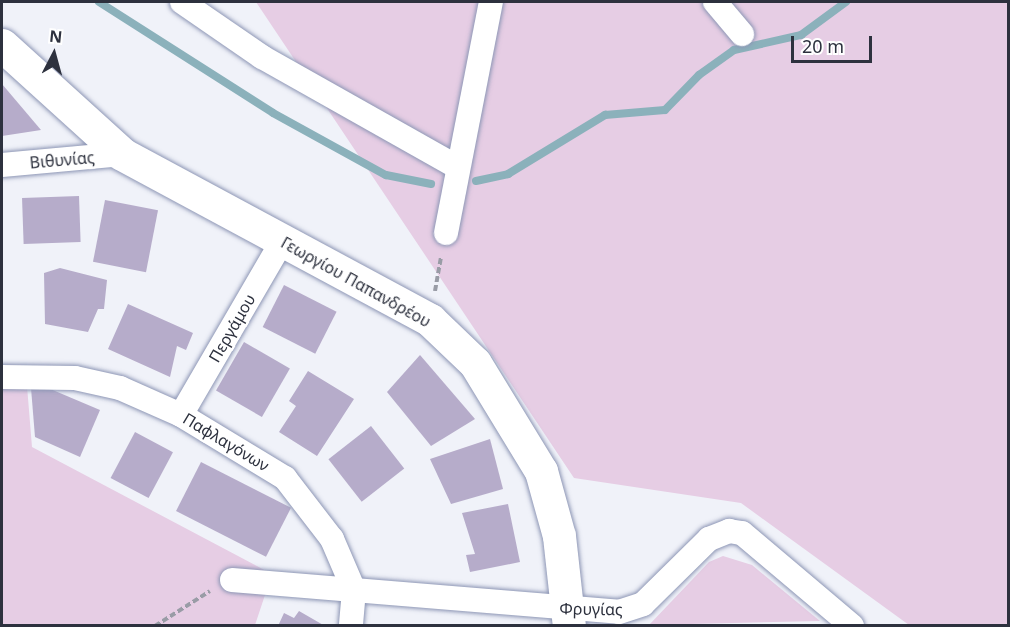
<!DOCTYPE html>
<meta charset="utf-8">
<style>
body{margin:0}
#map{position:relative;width:1010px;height:627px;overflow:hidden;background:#f0f2f9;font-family:"Noto Sans",sans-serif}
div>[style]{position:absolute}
.green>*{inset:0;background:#e6cde4}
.stream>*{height:8px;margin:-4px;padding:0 4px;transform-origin:4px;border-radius:4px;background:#8bb1bb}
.building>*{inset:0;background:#b6acca;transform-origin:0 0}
.path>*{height:4px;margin-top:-2px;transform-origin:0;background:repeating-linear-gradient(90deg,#999ca6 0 6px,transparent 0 9px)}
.roads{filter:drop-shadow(0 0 2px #8d96b5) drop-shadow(0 0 2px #8d96b5)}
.street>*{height:24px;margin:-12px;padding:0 12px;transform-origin:12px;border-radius:12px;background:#fff}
.secondary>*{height:33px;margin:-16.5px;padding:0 16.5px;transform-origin:16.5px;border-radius:16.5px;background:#fff}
span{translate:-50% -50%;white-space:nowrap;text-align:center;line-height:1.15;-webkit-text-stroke:4.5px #fff;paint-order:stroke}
.street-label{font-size:16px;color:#2d313e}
.frame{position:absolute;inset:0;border:3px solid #2d313e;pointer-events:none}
.north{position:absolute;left:24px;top:24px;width:60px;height:60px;-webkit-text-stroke:4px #fff;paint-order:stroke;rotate:6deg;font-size:16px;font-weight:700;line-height:24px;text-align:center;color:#2d313e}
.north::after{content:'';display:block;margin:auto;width:21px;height:27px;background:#2d313e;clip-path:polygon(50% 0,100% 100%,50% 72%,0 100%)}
.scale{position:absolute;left:791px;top:36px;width:81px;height:27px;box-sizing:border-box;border:3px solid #2d313e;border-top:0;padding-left:8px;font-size:18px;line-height:21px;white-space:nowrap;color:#2d313e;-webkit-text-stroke:4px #fff;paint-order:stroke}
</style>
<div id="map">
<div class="green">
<div style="clip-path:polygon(256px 2px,1008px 2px,1008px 625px,909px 625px,741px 503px,574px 478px)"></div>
<div style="clip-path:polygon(27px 386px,32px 447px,272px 574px,255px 625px,2px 625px,2px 387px)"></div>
<div style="clip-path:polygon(723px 556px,752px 565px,820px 621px,649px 625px,709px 562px)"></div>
</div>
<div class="stream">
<div style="left:99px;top:2px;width:206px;rotate:32.5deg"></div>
<div style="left:273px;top:113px;width:129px;rotate:28.8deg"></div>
<div style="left:386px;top:175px;width:46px;rotate:11.3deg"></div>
<div style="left:476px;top:181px;width:33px;rotate:-12deg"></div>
<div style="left:508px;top:174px;width:114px;rotate:-31.3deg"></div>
<div style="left:605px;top:115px;width:60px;rotate:-4.8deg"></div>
<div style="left:665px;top:110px;width:49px;rotate:-45.8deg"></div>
<div style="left:699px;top:75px;width:43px;rotate:-35.5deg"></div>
<div style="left:734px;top:50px;width:69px;rotate:-12.6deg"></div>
<div style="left:801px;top:35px;width:56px;rotate:-36.3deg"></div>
</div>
<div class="building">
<div style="clip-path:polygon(2px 84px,41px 130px,2px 136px)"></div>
<div style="left:79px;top:196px;width:46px;height:57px;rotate:88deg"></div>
<div style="left:105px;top:200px;width:54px;height:63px;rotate:11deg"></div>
<div style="clip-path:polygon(60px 268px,107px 280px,104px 309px,98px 309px,88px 332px,45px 324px,44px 273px)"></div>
<div style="left:284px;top:285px;width:59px;height:47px;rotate:27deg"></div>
<div style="clip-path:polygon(128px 304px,193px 333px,186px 350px,177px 346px,170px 377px,108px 349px)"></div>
<div style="left:244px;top:342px;width:53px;height:56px;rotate:30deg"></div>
<div style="clip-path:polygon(420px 355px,475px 419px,431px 446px,387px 392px)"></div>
<div style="clip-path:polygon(308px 371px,354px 399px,317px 456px,279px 432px,296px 406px,289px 401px)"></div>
<div style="clip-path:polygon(31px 388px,48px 388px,100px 410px,80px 457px,35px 437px)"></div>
<div style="left:371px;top:426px;width:54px;height:54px;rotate:52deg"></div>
<div style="left:135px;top:432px;width:43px;height:52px;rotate:28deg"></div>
<div style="clip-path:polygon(490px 439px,503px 489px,451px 504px,430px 459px)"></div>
<div style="left:201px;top:462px;width:101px;height:55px;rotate:27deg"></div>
<div style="clip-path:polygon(508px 504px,520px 562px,470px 572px,466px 555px,475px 554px,462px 513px)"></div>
<div style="clip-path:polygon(299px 611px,325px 626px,278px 626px,284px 613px,294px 618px)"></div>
</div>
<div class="path">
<div style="left:435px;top:291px;width:35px;rotate:-80deg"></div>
<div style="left:155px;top:626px;width:65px;rotate:-32.5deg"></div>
</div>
<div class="roads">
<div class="street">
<div style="left:182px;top:2px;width:97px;rotate:34.5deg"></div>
<div style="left:262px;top:57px;width:224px;rotate:29.4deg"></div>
<div style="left:715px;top:2px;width:42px;rotate:49.8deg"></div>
<div style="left:2px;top:165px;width:121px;rotate:-5.2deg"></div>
<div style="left:446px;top:233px;width:235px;rotate:-79deg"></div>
<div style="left:2px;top:377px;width:73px;rotate:0.8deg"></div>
<div style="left:75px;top:378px;width:46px;rotate:12.5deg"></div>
<div style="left:120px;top:388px;width:67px;rotate:23.9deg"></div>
<div style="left:181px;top:415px;width:122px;rotate:31.2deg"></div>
<div style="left:285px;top:478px;width:77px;rotate:52.4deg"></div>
<div style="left:332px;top:539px;width:56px;rotate:66.7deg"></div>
<div style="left:354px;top:590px;width:36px;rotate:95deg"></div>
<div style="left:181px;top:415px;width:203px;rotate:-59.8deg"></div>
<div style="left:232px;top:580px;width:388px;rotate:4.7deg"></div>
<div style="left:619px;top:612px;width:25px;rotate:-18deg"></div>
<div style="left:643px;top:604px;width:93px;rotate:-44.6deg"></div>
<div style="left:709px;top:539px;width:22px;rotate:-22deg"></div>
<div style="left:729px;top:531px;width:13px;rotate:9deg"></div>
<div style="left:742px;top:533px;width:144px;rotate:40.2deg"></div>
</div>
<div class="secondary">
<div style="left:2px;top:45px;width:162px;rotate:42.2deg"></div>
<div style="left:122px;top:154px;width:350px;rotate:28.3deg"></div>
<div style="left:430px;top:320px;width:62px;rotate:43.7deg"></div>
<div style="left:475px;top:363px;width:127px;rotate:58.6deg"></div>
<div style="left:541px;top:471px;width:67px;rotate:74.5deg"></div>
<div style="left:559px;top:536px;width:91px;rotate:83.7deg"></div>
</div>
</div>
<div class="street-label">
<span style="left:62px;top:160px;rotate:-5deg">Βιθυνίας</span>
<span style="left:356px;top:282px;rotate:29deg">Γεωργίου Παπανδρέου</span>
<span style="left:232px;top:328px;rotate:-60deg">Περγάμου</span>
<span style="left:226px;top:442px;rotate:31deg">Παφλαγόνων</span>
<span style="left:591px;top:609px;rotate:1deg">Φρυγίας</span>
</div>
<div class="frame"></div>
<div class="north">N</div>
<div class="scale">20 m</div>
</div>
